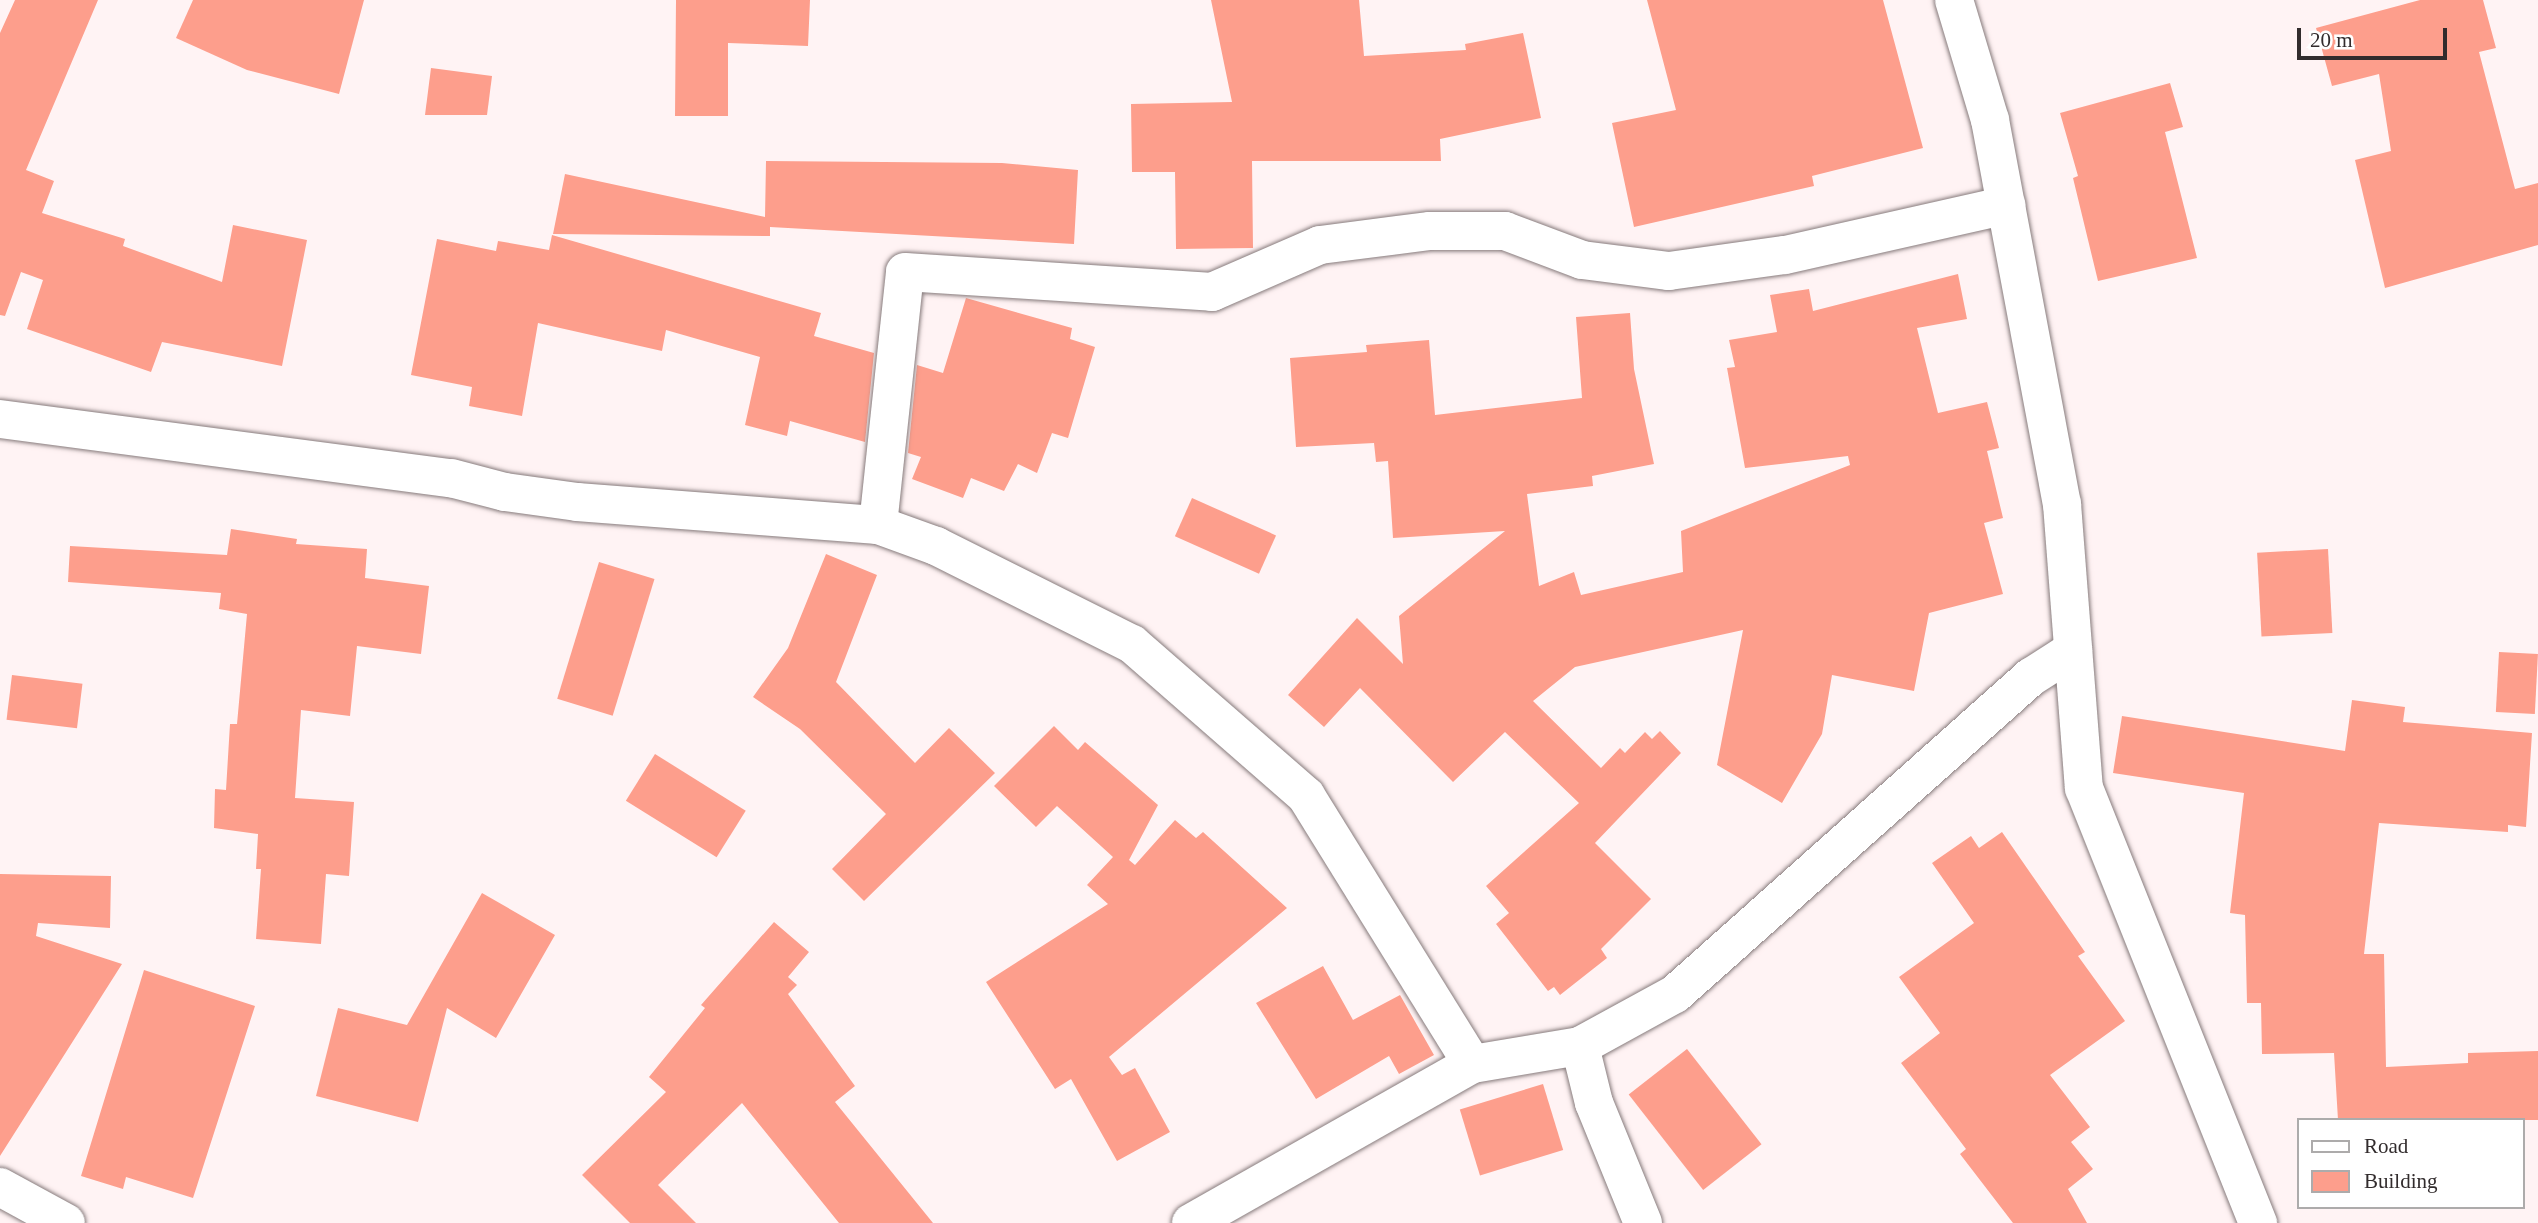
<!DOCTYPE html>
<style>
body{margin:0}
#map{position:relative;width:2538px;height:1223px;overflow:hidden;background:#fff3f4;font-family:Georgia,serif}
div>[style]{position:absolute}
.building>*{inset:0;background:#fd9e8c;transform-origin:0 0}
.roads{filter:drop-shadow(0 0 2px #877b7c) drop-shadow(0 0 2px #877b7c)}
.minor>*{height:38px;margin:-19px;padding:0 19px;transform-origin:19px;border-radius:19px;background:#fff}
span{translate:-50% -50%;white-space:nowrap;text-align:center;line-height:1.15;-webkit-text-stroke:5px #fff;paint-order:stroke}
.legend{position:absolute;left:2297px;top:1118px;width:228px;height:91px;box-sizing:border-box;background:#fff;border:2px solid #adabab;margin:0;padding:9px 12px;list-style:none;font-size:21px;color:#322c2d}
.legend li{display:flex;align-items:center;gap:14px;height:35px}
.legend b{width:35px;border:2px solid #adabab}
.scale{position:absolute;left:2297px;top:28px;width:150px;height:32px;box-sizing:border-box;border:4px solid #322c2d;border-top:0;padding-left:9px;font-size:21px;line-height:24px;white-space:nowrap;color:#322c2d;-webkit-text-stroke:5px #fff;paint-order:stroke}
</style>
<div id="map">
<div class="building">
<div style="clip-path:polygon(15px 0,98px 0,26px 170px,54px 181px,42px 213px,125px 239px,123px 246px,222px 282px,233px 225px,307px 240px,282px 366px,162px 342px,151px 372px,27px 329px,43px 280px,21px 272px,5px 316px,0 315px,0 33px)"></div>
<div style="clip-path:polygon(193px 0,364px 0,339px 94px,247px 70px,176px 38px)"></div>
<div style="clip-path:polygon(676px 0,810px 0,808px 46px,728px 43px,728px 116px,675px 116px)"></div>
<div style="clip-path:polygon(1211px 0,1359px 0,1364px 56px,1466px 50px,1465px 44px,1523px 33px,1541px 118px,1440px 139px,1441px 161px,1252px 161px,1253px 248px,1176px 249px,1175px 172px,1132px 172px,1131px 104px,1232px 102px)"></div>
<div style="clip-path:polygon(1647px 0,1883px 0,1923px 148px,1812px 176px,1814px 186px,1634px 227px,1612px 123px,1676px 110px)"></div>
<div style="clip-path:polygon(2420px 0,2483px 0,2496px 48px,2479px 52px,2515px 189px,2538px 183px,2538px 245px,2385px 288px,2355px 160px,2391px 151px,2379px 74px,2332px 86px,2316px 28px)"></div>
<div style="clip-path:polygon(431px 68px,492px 76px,487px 115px,425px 115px)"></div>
<div style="clip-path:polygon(2170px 83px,2183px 127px,2165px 132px,2197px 258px,2098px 281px,2073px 178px,2078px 176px,2060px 113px)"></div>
<div style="clip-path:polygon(766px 161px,1002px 163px,1078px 170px,1074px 244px,770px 227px,770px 236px,553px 234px,565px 174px,765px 217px)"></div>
<div style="clip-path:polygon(552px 235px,821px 313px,814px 336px,874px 353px,865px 442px,790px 421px,787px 436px,745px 425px,760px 357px,666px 330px,662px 351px,538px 323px,522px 416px,469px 406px,472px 387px,411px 375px,437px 239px,496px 251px,498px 241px,549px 250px)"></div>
<div style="clip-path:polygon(1958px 274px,1967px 319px,1917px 328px,1938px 413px,1987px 402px,1999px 448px,1987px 451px,2003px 518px,1984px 523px,2003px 594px,1929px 613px,1914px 691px,1832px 675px,1822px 734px,1782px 803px,1717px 765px,1743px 630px,1575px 667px,1533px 701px,1601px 768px,1620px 748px,1625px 753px,1645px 732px,1652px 739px,1660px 731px,1681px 753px,1595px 843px,1651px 899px,1601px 949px,1607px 958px,1560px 995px,1554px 987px,1548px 991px,1496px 924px,1509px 913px,1486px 886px,1579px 803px,1505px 732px,1453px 782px,1360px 688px,1324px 727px,1288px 695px,1357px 618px,1403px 664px,1399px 616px,1505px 531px,1393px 538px,1388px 461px,1376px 462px,1374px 443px,1296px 447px,1290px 358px,1367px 352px,1366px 345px,1429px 340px,1435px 415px,1582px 398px,1576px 317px,1630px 313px,1634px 369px,1654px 464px,1592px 476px,1593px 486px,1527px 494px,1539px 586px,1574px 572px,1581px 595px,1683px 572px,1681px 531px,1850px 465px,1848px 456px,1745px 468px,1727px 368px,1735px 367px,1729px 340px,1777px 332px,1770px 295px,1809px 289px,1813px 311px)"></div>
<div style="clip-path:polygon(966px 298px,1072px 328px,1070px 339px,1095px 347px,1068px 438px,1052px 433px,1037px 473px,1018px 464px,1004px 491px,971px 478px,963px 498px,912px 479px,921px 457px,908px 453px,917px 365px,943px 373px)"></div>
<div style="left:1192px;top:498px;width:92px;height:42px;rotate:24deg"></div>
<div style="clip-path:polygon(231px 529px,297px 539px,296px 544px,367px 549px,365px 578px,429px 586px,421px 654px,357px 646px,350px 716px,301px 710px,295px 798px,354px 802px,349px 876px,326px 874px,321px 944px,256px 939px,261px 869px,256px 869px,258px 834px,214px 828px,215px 789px,226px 790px,230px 724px,237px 724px,247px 614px,219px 609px,221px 593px,68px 582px,70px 546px,227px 555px)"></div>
<div style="left:2328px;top:549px;width:84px;height:71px;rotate:87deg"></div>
<div style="clip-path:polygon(826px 554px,877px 575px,836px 682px,915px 763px,949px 728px,995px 773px,864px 901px,832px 869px,886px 814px,800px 729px,753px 697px,788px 648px)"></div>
<div style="left:599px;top:562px;width:58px;height:143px;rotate:17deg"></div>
<div style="left:2499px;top:652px;width:39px;height:60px;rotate:3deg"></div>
<div style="left:12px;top:675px;width:71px;height:45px;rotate:7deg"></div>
<div style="clip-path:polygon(2352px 700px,2405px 707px,2403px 722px,2532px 733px,2526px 827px,2508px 825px,2508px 832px,2379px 823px,2364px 954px,2384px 954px,2386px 1067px,2468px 1063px,2468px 1053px,2538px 1051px,2538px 1120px,2338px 1120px,2334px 1053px,2262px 1054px,2261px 1003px,2247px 1003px,2245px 915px,2230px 913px,2244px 793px,2113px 773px,2122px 716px,2345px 751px)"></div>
<div style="clip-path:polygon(1054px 726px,1078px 750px,1085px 742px,1158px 805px,1129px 860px,1135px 865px,1175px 820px,1196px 838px,1203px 832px,1287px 908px,1109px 1057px,1122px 1075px,1135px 1068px,1170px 1132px,1117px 1161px,1071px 1079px,1055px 1089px,986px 982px,1108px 904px,1087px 885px,1113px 857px,1057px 806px,1036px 827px,994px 786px)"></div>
<div style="left:655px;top:754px;width:107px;height:55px;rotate:32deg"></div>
<div style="clip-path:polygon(2002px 832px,2085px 952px,2078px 956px,2125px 1021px,2050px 1075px,2090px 1127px,2071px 1142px,2093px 1169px,2068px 1189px,2087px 1223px,2013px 1223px,1960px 1154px,1966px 1149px,1901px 1063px,1940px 1033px,1899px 977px,1974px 923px,1932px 863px,1971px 836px,1979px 848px)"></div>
<div style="clip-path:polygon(0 874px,111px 876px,110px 928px,38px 923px,36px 936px,122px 964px,0 1156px)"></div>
<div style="clip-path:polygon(482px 893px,555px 935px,496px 1038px,447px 1008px,418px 1122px,316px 1096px,338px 1008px,407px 1025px)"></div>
<div style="clip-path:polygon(774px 922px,809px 952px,788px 977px,797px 985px,788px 994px,855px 1086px,835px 1102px,933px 1223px,839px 1223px,742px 1103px,658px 1185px,696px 1223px,630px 1223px,582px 1175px,666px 1092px,649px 1077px,705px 1008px,701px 1005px)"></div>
<div style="clip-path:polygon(1323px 966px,1353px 1020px,1400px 995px,1434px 1055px,1399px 1074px,1389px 1056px,1316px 1099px,1256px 1003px)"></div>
<div style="clip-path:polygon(144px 970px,255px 1006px,193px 1198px,126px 1177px,123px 1189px,81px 1176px)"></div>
<div style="left:1687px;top:1049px;width:121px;height:74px;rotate:52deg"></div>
<div style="left:1543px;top:1084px;width:69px;height:87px;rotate:73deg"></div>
</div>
<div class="roads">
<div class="minor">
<div style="left:1954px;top:0;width:125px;rotate:73.3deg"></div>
<div style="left:1990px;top:120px;width:391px;rotate:79.4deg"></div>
<div style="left:2062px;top:504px;width:285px;rotate:85.6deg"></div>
<div style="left:2084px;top:788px;width:469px;rotate:68.2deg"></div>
<div style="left:0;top:419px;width:455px;rotate:7.5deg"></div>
<div style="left:451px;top:478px;width:56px;rotate:14.5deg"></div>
<div style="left:505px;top:492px;width:73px;rotate:7.9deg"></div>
<div style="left:577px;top:502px;width:302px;rotate:4.4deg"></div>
<div style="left:878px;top:525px;width:62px;rotate:19.9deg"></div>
<div style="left:936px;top:546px;width:219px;rotate:26.6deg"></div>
<div style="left:1132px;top:644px;width:231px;rotate:41.1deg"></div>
<div style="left:1306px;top:796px;width:315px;rotate:58.2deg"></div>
<div style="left:878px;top:525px;width:254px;rotate:-83.9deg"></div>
<div style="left:905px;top:272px;width:308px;rotate:3.7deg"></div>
<div style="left:1212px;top:292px;width:118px;rotate:-23.5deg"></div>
<div style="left:1320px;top:245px;width:111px;rotate:-7.3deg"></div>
<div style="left:1430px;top:231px;width:75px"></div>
<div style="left:1505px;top:231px;width:82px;rotate:20.6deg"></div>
<div style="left:1582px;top:260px;width:88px;rotate:7.2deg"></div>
<div style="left:1669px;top:271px;width:117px;rotate:-7.9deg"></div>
<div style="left:1785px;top:255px;width:227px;rotate:-12.7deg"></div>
<div style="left:0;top:1187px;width:75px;rotate:28.6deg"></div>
<div style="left:1191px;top:1223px;width:323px;rotate:-29.5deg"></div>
<div style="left:1472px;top:1064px;width:109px;rotate:-9.5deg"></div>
<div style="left:1643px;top:1223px;width:130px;rotate:-112.2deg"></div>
<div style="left:1594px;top:1103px;width:59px;rotate:-103.8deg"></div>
<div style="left:1580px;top:1046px;width:108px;rotate:-28.7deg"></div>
<div style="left:1675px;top:994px;width:477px;rotate:-41.7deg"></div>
<div style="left:2031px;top:677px;width:50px;rotate:-32.7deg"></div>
</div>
</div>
<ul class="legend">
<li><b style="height:9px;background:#fff"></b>Road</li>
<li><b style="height:19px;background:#fd9e8c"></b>Building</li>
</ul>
<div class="scale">20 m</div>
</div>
